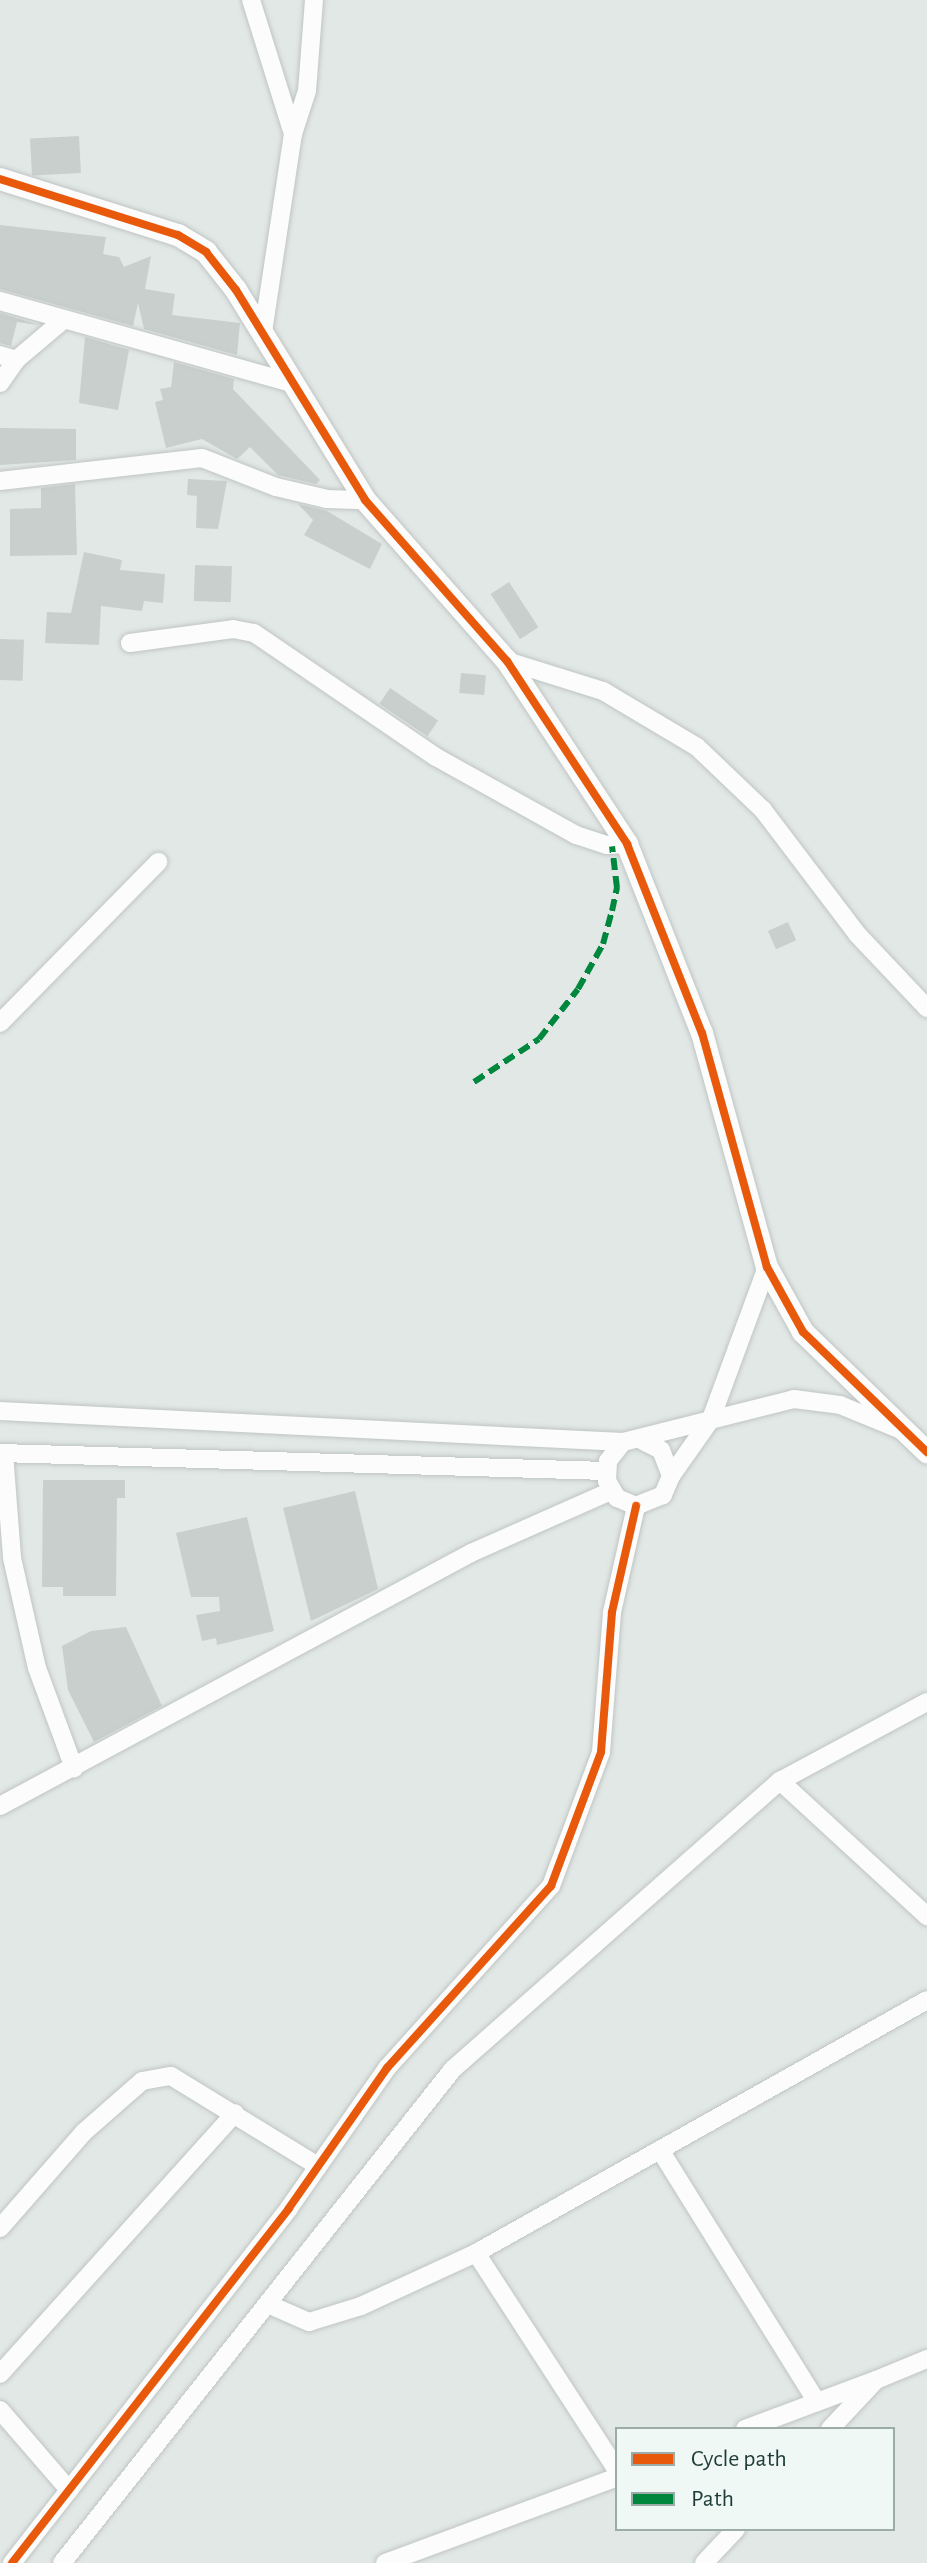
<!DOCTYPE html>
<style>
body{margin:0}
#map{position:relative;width:927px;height:2563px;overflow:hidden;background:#e2e8e6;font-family:"Alegreya Sans",sans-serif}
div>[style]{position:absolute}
.building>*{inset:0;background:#c9cfcd;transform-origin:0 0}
.roads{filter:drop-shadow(0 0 2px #bfc5c3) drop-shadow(0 0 2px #bfc5c3)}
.minor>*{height:18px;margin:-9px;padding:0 9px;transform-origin:9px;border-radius:9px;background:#fbfcfb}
.tertiary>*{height:22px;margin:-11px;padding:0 11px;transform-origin:11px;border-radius:11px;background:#fbfcfb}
.quiet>*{height:6px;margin-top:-3px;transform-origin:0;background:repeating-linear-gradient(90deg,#00873e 0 12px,transparent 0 18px)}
.cycleway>*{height:8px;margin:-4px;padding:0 4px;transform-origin:4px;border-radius:4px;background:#e8590c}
span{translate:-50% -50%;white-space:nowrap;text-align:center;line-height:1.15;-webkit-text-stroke:7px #eff8f5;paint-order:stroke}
.legend{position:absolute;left:615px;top:2427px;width:280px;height:104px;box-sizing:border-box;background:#eff8f5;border:2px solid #9cada9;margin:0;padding:10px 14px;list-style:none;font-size:24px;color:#1f3c38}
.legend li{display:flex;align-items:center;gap:16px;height:40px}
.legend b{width:40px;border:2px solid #9cada9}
</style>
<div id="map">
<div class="building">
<div style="left:79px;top:136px;width:37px;height:49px;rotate:87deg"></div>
<div style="clip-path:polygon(0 225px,106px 237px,103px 254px,119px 257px,124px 267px,151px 256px,145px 289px,175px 294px,172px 315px,240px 323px,237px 355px,144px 329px,138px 303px,133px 326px,0 289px)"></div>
<div style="clip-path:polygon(0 313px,39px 325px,17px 322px,11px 346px,0 343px)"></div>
<div style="clip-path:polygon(85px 337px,129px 350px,118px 410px,79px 403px)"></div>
<div style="clip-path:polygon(174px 362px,234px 379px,233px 389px,320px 480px,316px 484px,278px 475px,250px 447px,237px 459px,202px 439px,166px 448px,155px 402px,163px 400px,160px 389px,171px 387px)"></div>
<div style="clip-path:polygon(0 428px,76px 429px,76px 460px,0 465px)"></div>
<div style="clip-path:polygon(188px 479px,227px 481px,218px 529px,196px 528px,197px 496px,187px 495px)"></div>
<div style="clip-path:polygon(75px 484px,77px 555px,10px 556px,10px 509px,41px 508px,41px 488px)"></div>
<div style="clip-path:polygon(298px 504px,327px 511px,382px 544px,370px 569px,304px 535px,313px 520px)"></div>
<div style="clip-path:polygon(84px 552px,122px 560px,120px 570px,165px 574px,163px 603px,144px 601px,142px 611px,101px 606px,99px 645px,45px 643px,47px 612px,71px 613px)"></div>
<div style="left:195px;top:565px;width:37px;height:36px;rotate:2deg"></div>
<div style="left:509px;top:582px;width:54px;height:22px;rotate:57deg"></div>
<div style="left:0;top:639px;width:24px;height:41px;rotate:2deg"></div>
<div style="left:461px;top:673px;width:25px;height:20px;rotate:5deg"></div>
<div style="left:390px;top:688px;width:58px;height:19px;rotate:34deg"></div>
<div style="left:788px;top:922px;width:20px;height:22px;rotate:66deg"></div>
<div style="clip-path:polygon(43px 1480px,125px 1480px,125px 1498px,117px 1498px,116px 1596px,63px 1596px,63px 1587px,42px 1587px)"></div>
<div style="clip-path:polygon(355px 1491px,378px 1589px,311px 1621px,283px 1508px)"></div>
<div style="clip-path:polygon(247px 1517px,274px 1631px,217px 1645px,216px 1638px,202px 1641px,196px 1615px,220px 1611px,219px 1597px,191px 1597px,176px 1533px)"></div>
<div style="clip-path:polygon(126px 1627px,162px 1706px,94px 1742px,68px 1690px,62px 1646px,91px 1631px)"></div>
</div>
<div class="roads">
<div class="minor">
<div style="left:251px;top:0;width:140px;rotate:72.6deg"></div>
<div style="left:0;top:301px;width:303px;rotate:15.7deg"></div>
<div style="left:263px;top:332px;width:200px;rotate:-81.4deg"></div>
<div style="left:293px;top:134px;width:45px;rotate:-72deg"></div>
<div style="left:307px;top:91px;width:91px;rotate:-85.6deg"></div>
<div style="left:0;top:355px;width:17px;rotate:17deg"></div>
<div style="left:16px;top:360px;width:59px;rotate:-40.2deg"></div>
<div style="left:0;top:383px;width:28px;rotate:-55deg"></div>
<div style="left:0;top:481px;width:203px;rotate:-6.5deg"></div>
<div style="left:202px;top:458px;width:79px;rotate:21.4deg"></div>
<div style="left:276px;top:487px;width:52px;rotate:13.2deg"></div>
<div style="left:327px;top:499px;width:38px;rotate:2deg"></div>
<div style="left:130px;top:643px;width:104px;rotate:-7.7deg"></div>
<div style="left:233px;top:629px;width:21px;rotate:11deg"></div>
<div style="left:254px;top:633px;width:220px;rotate:34.3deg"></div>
<div style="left:436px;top:757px;width:160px;rotate:29.1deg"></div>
<div style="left:576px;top:835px;width:33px;rotate:18deg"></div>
<div style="left:607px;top:845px;width:20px;rotate:-3deg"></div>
<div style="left:507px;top:661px;width:101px;rotate:17.4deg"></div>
<div style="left:603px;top:691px;width:109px;rotate:30.8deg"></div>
<div style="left:697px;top:747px;width:91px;rotate:43.7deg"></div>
<div style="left:763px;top:810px;width:156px;rotate:52.8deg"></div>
<div style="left:857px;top:934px;width:102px;rotate:46.6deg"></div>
<div style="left:0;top:1023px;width:226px;rotate:-45.5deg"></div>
<div style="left:0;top:1411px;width:624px;rotate:2.85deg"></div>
<div style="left:643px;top:1441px;width:20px;rotate:27deg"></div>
<div style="left:661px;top:1450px;width:28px;rotate:69deg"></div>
<div style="left:671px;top:1476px;width:21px;rotate:113deg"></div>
<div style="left:663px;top:1495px;width:29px;rotate:158deg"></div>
<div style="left:636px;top:1506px;width:21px;rotate:-157deg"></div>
<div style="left:617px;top:1498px;width:20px;rotate:-120deg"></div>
<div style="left:607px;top:1481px;width:20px;rotate:-87deg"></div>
<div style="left:608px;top:1461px;width:24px;rotate:-52deg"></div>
<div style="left:623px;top:1442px;width:176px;rotate:-14.1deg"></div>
<div style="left:794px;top:1399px;width:46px;rotate:7.4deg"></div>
<div style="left:840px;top:1405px;width:66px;rotate:22.3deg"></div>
<div style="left:0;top:1453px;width:606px;rotate:1.7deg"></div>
<div style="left:4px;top:1453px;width:105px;rotate:85.6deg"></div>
<div style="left:12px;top:1558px;width:113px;rotate:77.2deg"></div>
<div style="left:37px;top:1668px;width:107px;rotate:69.7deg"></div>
<div style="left:671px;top:1476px;width:70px;rotate:-54.9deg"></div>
<div style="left:711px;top:1419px;width:162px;rotate:-69.8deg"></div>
<div style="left:780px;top:1781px;width:200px;rotate:42.6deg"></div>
<div style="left:0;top:1806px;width:535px;rotate:-28.24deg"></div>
<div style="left:471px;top:1553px;width:153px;rotate:-23.9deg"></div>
<div style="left:660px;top:2150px;width:297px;rotate:58.1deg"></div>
<div style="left:0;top:2228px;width:128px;rotate:-48.8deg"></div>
<div style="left:84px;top:2132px;width:77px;rotate:-41.3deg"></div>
<div style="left:142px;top:2081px;width:29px;rotate:-10deg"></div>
<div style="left:171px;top:2076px;width:172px;rotate:31.5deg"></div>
<div style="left:476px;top:2253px;width:259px;rotate:57deg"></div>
<div style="left:270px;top:2305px;width:43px;rotate:23.6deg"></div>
<div style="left:309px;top:2322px;width:54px;rotate:-17.1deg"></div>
<div style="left:361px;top:2306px;width:127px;rotate:-24.7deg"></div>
<div style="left:476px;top:2253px;width:517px;rotate:-29.29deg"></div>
<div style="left:0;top:2374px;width:351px;rotate:-48deg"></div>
<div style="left:0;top:2410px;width:106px;rotate:49.2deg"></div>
<div style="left:745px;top:2429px;width:140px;rotate:-20.5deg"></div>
<div style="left:830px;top:2429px;width:67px;rotate:-46.8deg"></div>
<div style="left:876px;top:2380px;width:55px;rotate:-22.4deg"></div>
<div style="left:12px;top:2563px;width:450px;rotate:-52deg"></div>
<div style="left:289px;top:2208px;width:171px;rotate:-55deg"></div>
<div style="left:387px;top:2068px;width:245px;rotate:-48deg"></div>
<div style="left:551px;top:1886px;width:143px;rotate:-69.5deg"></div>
<div style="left:601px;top:1752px;width:140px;rotate:-85.5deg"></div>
<div style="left:612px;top:1612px;width:109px;rotate:-77.2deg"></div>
<div style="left:62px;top:2563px;width:630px;rotate:-51.64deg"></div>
<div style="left:453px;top:2069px;width:436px;rotate:-41.4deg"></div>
<div style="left:780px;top:1781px;width:167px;rotate:-28.3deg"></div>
<div style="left:385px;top:2563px;width:247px;rotate:-20.3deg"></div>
<div style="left:704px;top:2563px;width:47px;rotate:-46.7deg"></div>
</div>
<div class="tertiary">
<div style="left:0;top:179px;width:187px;rotate:17.5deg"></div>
<div style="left:178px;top:235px;width:33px;rotate:31deg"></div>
<div style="left:206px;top:252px;width:48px;rotate:51.7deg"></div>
<div style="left:236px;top:290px;width:246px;rotate:58.4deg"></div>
<div style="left:365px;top:500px;width:215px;rotate:48.6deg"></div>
<div style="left:507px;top:661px;width:219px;rotate:56.7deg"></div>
<div style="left:627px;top:844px;width:203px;rotate:68.4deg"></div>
<div style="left:702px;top:1033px;width:243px;rotate:74.5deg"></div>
<div style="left:767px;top:1267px;width:74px;rotate:61deg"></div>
<div style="left:803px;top:1332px;width:173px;rotate:44.1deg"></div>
</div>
</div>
<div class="quiet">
<div style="left:474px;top:1082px;width:78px;rotate:-33.5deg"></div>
<div style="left:539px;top:1039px;width:63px;rotate:-52deg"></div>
<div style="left:578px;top:989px;width:51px;rotate:-60.9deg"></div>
<div style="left:603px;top:944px;width:34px;rotate:-75deg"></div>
<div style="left:612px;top:911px;width:24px;rotate:-78deg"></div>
<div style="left:617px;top:888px;width:42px;rotate:-96.8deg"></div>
</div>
<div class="cycleway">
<div style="left:0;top:179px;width:187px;rotate:17.5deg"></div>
<div style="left:178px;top:235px;width:33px;rotate:31deg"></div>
<div style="left:206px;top:252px;width:48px;rotate:51.7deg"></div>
<div style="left:236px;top:290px;width:246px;rotate:58.4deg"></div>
<div style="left:365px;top:500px;width:215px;rotate:48.6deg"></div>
<div style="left:507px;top:661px;width:219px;rotate:56.7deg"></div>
<div style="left:627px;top:844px;width:203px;rotate:68.4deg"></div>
<div style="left:702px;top:1033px;width:243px;rotate:74.5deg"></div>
<div style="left:767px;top:1267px;width:74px;rotate:61deg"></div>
<div style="left:803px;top:1332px;width:173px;rotate:44.1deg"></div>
<div style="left:12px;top:2563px;width:450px;rotate:-52deg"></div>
<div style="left:289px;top:2208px;width:171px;rotate:-55deg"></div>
<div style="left:387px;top:2068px;width:245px;rotate:-48deg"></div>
<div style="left:551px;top:1886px;width:143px;rotate:-69.5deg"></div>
<div style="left:601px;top:1752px;width:140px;rotate:-85.5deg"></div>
<div style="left:612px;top:1612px;width:109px;rotate:-77.2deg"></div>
</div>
<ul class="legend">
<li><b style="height:10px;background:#e8590c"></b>Cycle path</li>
<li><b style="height:10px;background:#00873e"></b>Path</li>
</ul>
</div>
